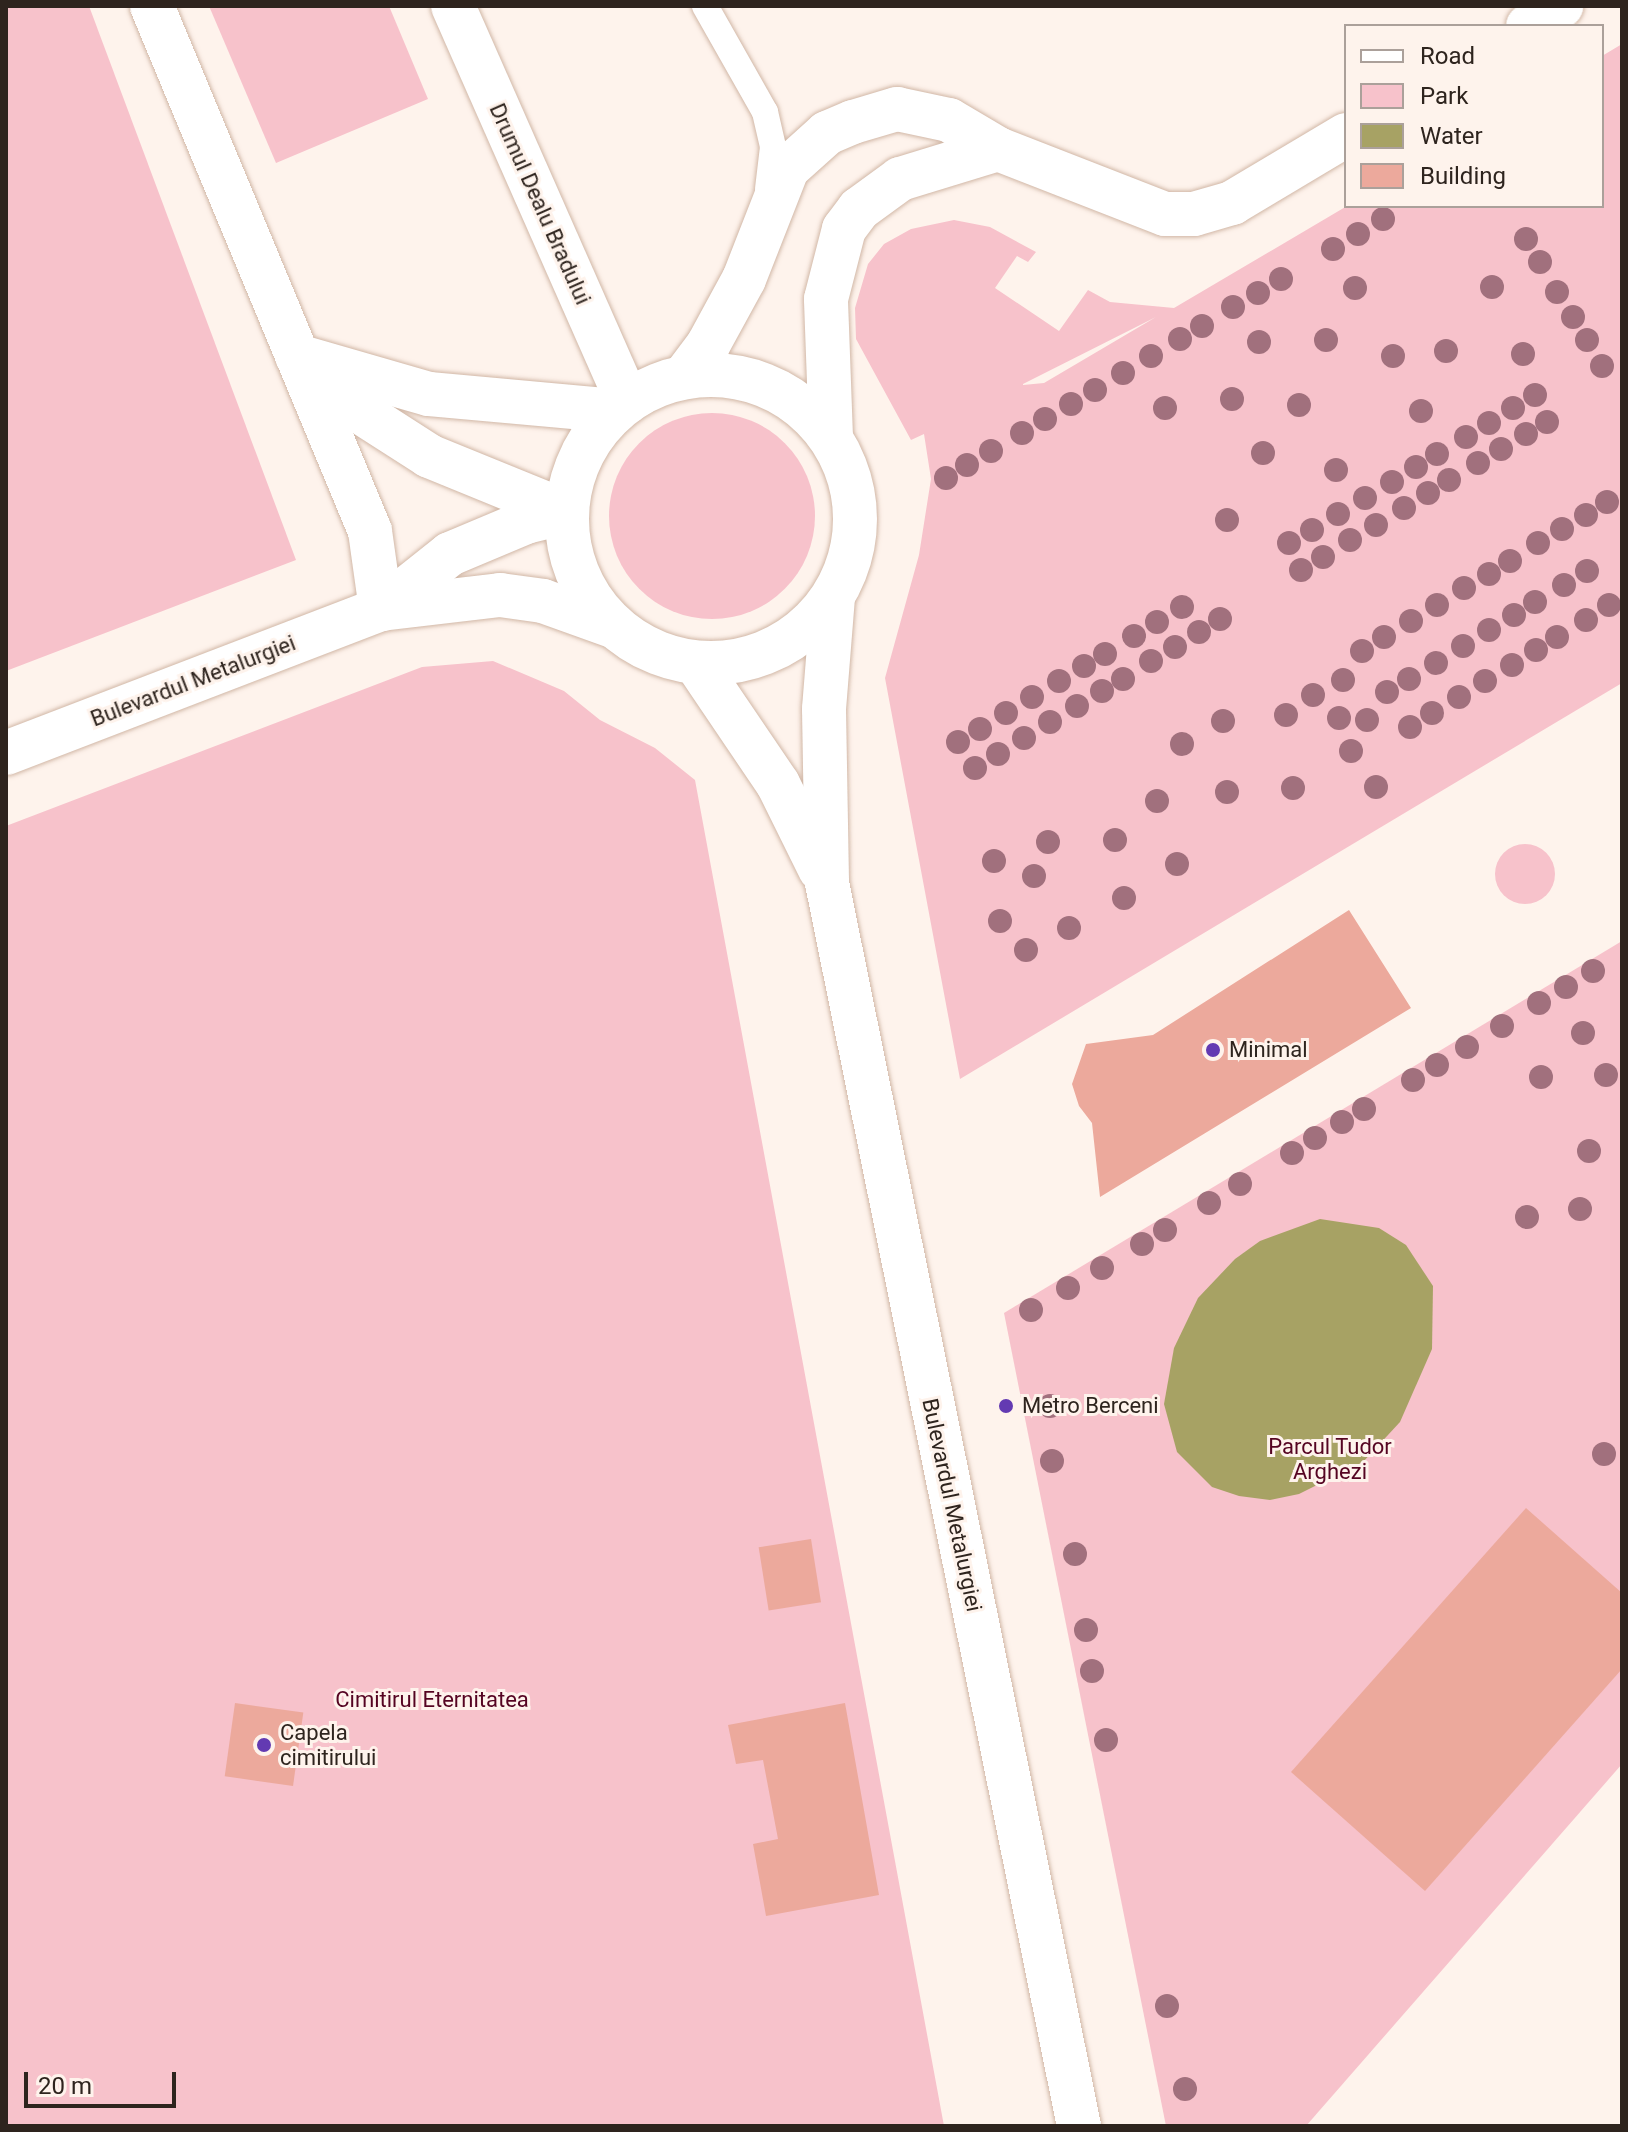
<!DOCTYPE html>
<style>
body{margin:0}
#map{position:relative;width:1628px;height:2132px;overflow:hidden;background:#fef3ec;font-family:Roboto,sans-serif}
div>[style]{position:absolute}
.green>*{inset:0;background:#f7c2cb}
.round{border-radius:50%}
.water>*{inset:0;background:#a7a264}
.building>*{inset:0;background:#eca99c;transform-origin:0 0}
.roads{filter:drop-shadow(0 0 2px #d1b7a6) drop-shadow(0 0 2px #d1b7a6)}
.lane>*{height:26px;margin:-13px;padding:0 13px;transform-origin:13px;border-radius:13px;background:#fff}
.street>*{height:44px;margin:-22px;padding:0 22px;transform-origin:22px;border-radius:22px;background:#fff}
.secondary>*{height:44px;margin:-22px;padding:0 22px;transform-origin:22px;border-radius:22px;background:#fff}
.secondary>.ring{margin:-22px;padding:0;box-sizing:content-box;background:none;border:44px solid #fff;border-radius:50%}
.trees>*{width:24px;height:24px;margin:-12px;border-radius:50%;background:#a1707d}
.dots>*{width:22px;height:22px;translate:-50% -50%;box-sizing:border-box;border:4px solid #fef3ec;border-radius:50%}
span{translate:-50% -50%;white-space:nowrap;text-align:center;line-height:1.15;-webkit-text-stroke:6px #fef3ec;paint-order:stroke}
.street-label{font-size:22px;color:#2e241e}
.poi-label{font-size:22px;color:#2e241e}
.left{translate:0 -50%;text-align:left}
.park-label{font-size:22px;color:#550422}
.frame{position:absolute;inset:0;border:8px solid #2e241e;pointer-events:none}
.legend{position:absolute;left:1344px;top:24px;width:260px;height:184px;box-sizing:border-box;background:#fef3ec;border:2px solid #aba09a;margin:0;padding:10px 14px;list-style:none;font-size:24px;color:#2e241e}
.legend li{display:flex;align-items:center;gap:16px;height:40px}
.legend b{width:40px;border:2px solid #aba09a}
.scale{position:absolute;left:24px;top:2072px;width:152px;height:36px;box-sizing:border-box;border:4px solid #2e241e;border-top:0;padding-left:10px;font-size:24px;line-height:28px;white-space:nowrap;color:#2e241e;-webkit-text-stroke:6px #fef3ec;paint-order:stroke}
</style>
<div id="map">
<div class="green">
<div style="clip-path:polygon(6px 6px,89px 6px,296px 560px,6px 671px)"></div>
<div style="clip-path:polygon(209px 6px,389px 6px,428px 99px,276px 163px)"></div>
<div style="clip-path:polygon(evenodd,1622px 44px,1622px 683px,960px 1079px,885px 678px,919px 555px,931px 479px,924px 434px,911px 440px,856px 339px,855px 308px,868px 264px,884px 244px,911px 229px,954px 220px,990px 227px,1036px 252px,1028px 262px,1017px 256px,995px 288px,1059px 331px,1088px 290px,1110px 302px,1174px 308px,1347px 206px,1602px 206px,1602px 56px,1622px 44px,1156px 317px,1044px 383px,1023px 385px,1023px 384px,1156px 317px)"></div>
<div class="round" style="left:609px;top:413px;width:206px;height:206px"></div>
<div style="clip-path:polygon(493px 661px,564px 691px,600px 720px,655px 748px,695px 780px,944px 2126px,6px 2126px,6px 826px,422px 667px)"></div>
<div class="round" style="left:1495px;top:844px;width:60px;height:60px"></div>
<div style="clip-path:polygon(1622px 941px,1622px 1764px,1306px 2126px,1166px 2126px,1004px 1313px)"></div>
</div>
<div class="water">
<div style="clip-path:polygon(1320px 1219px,1379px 1228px,1406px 1245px,1433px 1286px,1432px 1349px,1400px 1422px,1363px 1462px,1299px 1494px,1270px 1500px,1239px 1496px,1212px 1487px,1177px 1452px,1164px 1404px,1174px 1348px,1198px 1298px,1235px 1259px,1260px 1241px)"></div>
</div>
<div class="building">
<div style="clip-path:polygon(1349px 910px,1411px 1008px,1100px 1197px,1092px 1123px,1079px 1106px,1072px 1084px,1086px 1044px,1153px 1035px)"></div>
<div style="clip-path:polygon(1526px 1508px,1622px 1593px,1622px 1669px,1425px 1891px,1291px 1772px)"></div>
<div style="left:811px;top:1539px;width:64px;height:53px;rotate:81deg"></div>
<div style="left:235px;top:1703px;width:69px;height:74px;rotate:8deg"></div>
<div style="clip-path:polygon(845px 1703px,879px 1895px,766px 1916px,753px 1844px,778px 1839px,763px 1760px,736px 1764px,728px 1725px)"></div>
</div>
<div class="roads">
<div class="lane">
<div style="left:705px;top:6px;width:122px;rotate:60.5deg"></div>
<div style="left:765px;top:112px;width:36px;rotate:77deg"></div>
<div style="left:773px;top:147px;width:42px;rotate:96.8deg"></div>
</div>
<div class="street">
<div style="left:152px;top:6px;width:568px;rotate:67.45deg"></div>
<div style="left:370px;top:531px;width:79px;rotate:82deg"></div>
<div style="left:453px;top:6px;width:432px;rotate:66.2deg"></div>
<div style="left:1528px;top:26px;width:39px;rotate:-31deg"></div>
<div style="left:297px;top:356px;width:137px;rotate:16.1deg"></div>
<div style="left:429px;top:394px;width:187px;rotate:5.2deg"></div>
<div style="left:311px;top:368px;width:64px;rotate:41.9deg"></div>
<div style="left:359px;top:411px;width:83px;rotate:32.7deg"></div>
<div style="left:429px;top:456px;width:148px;rotate:22.2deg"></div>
<div style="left:684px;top:377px;width:40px;rotate:-53deg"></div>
<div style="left:708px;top:345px;width:75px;rotate:-61.4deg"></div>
<div style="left:744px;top:279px;width:118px;rotate:-68.6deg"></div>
<div style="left:787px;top:169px;width:54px;rotate:-42deg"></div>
<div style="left:827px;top:133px;width:28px;rotate:-23deg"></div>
<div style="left:853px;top:122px;width:46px;rotate:-16.5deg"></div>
<div style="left:897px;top:109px;width:53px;rotate:11.9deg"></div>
<div style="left:949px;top:120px;width:57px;rotate:30.6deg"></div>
<div style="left:998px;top:149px;width:179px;rotate:21.3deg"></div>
<div style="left:1165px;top:214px;width:29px"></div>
<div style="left:1194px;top:214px;width:40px;rotate:-16deg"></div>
<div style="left:1232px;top:203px;width:133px;rotate:-30.8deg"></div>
<div style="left:831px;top:437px;width:138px;rotate:-92.1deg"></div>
<div style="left:826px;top:299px;width:72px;rotate:-75.6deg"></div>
<div style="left:844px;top:229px;width:25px;rotate:-53deg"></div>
<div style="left:859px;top:209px;width:51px;rotate:-36.2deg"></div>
<div style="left:900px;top:179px;width:102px;rotate:-17deg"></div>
</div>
<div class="secondary">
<div class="ring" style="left:567px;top:375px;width:244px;height:244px"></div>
<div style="left:833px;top:597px;width:112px;rotate:94.6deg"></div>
<div style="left:824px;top:709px;width:174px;rotate:89deg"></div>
<div style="left:827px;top:883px;width:1268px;rotate:78.54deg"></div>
<div style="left:381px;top:609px;width:88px;rotate:-38.6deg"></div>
<div style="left:450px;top:554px;width:82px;rotate:-22.8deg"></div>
<div style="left:526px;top:522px;width:41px;rotate:-14deg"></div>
<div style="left:696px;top:663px;width:146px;rotate:55.9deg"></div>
<div style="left:778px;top:784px;width:95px;rotate:63.7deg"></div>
<div style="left:6px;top:753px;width:402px;rotate:-21deg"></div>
<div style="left:381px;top:609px;width:120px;rotate:-6.7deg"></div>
<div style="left:500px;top:595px;width:43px;rotate:7.9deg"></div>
<div style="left:543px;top:601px;width:74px;rotate:19.7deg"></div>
</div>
</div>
<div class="trees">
<div style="left:1383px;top:219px"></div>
<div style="left:1358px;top:234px"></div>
<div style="left:1526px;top:239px"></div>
<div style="left:1333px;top:249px"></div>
<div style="left:1540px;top:262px"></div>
<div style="left:1281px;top:279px"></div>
<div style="left:1492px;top:287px"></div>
<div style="left:1355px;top:288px"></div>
<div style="left:1557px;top:292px"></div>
<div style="left:1258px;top:293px"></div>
<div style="left:1233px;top:307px"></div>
<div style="left:1573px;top:317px"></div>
<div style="left:1202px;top:326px"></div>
<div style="left:1180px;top:339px"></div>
<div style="left:1326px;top:340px"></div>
<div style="left:1587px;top:340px"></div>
<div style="left:1259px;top:342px"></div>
<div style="left:1446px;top:351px"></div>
<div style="left:1523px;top:354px"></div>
<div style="left:1151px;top:356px"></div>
<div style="left:1393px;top:356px"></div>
<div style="left:1602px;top:366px"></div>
<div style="left:1123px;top:373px"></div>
<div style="left:1095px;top:390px"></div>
<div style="left:1535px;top:395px"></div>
<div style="left:1232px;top:399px"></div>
<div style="left:1071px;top:404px"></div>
<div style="left:1299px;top:405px"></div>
<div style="left:1165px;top:408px"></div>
<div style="left:1513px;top:408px"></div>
<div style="left:1421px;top:411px"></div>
<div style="left:1045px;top:419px"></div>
<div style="left:1547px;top:422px"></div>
<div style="left:1489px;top:423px"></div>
<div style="left:1022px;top:433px"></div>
<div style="left:1526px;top:434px"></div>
<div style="left:1466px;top:437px"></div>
<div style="left:1501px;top:449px"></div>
<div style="left:991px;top:451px"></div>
<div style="left:1263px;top:453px"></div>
<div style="left:1437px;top:454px"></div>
<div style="left:1478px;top:463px"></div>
<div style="left:967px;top:465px"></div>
<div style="left:1416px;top:467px"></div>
<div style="left:1336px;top:470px"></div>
<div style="left:946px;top:478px"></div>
<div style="left:1449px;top:480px"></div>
<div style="left:1392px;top:482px"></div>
<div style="left:1428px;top:493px"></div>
<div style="left:1365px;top:498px"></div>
<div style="left:1607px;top:502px"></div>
<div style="left:1404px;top:508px"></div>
<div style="left:1338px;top:514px"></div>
<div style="left:1586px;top:515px"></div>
<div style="left:1227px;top:520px"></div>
<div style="left:1376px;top:525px"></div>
<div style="left:1562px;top:529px"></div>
<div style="left:1312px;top:530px"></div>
<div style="left:1350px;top:540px"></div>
<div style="left:1289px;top:543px"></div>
<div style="left:1538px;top:543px"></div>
<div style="left:1323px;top:557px"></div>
<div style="left:1510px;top:561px"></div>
<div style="left:1301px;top:570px"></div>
<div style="left:1587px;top:571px"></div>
<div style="left:1489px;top:574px"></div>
<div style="left:1564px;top:585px"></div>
<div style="left:1464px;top:588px"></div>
<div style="left:1535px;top:602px"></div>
<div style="left:1437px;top:605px"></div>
<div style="left:1609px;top:605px"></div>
<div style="left:1182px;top:607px"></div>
<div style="left:1514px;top:615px"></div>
<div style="left:1220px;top:619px"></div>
<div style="left:1586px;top:620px"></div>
<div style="left:1411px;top:621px"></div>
<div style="left:1157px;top:622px"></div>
<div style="left:1489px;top:630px"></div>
<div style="left:1199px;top:632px"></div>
<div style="left:1134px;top:636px"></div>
<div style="left:1384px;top:637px"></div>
<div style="left:1557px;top:637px"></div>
<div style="left:1463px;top:646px"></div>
<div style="left:1175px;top:647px"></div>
<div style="left:1536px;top:650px"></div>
<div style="left:1362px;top:651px"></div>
<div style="left:1105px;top:654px"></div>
<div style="left:1151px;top:661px"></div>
<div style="left:1436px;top:663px"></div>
<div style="left:1512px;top:665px"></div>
<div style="left:1084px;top:666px"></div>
<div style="left:1123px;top:679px"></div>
<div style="left:1409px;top:679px"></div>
<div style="left:1343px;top:680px"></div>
<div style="left:1059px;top:681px"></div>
<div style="left:1485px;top:681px"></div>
<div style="left:1102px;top:691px"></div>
<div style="left:1387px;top:692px"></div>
<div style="left:1313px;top:695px"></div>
<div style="left:1032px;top:697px"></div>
<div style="left:1459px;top:697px"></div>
<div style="left:1077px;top:706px"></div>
<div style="left:1006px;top:713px"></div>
<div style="left:1432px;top:713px"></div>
<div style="left:1286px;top:715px"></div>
<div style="left:1339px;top:718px"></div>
<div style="left:1367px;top:720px"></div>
<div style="left:1223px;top:721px"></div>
<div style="left:1050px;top:722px"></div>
<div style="left:1410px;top:727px"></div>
<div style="left:980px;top:729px"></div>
<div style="left:1024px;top:738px"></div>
<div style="left:958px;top:742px"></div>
<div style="left:1182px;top:744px"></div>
<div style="left:1351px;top:751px"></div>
<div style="left:998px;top:754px"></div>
<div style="left:975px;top:768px"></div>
<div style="left:1376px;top:787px"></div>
<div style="left:1293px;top:788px"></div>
<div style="left:1227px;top:792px"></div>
<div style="left:1157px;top:801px"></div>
<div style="left:1115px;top:840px"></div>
<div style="left:1048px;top:842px"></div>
<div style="left:994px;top:861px"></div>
<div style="left:1177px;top:864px"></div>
<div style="left:1034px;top:876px"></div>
<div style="left:1124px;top:898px"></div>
<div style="left:1000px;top:921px"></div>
<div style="left:1069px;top:928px"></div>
<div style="left:1026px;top:950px"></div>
<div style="left:1593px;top:971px"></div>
<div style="left:1566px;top:987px"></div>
<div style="left:1539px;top:1003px"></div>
<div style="left:1502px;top:1026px"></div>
<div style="left:1583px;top:1033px"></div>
<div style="left:1467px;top:1047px"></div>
<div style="left:1437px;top:1065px"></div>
<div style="left:1606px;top:1075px"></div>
<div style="left:1541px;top:1077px"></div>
<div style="left:1413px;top:1080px"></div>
<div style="left:1364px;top:1109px"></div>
<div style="left:1342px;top:1122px"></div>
<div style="left:1315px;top:1138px"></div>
<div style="left:1589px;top:1151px"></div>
<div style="left:1292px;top:1153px"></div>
<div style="left:1240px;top:1184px"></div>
<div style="left:1209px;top:1203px"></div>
<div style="left:1580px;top:1209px"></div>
<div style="left:1527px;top:1217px"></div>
<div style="left:1165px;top:1230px"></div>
<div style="left:1142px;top:1244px"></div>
<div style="left:1102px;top:1268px"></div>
<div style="left:1068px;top:1288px"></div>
<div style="left:1031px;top:1310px"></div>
<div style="left:1050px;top:1406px"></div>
<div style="left:1604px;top:1454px"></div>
<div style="left:1052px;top:1461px"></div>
<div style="left:1075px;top:1554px"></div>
<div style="left:1086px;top:1630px"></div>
<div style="left:1092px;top:1671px"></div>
<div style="left:1106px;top:1740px"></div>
<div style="left:1167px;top:2006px"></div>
<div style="left:1185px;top:2089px"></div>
</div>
<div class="dots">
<div style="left:1213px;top:1050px;background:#633ab2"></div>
<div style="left:1006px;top:1406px;background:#633ab2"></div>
<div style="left:264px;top:1745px;background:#633ab2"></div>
</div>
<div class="street-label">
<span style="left:540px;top:204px;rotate:66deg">Drumul Dealu Bradului</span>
<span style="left:193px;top:681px;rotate:-21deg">Bulevardul Metalurgiei</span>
<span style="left:952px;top:1505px;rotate:78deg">Bulevardul Metalurgiei</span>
</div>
<div class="poi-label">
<span class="left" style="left:1229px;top:1050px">Minimal</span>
<span class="left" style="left:1022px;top:1406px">Metro Berceni</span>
<span class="left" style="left:280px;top:1745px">Capela<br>cimitirului</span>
</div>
<div class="park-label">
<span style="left:1330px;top:1459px">Parcul Tudor<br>Arghezi</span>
<span style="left:432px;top:1700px">Cimitirul Eternitatea</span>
</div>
<div class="frame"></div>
<ul class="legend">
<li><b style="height:10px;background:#fff"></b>Road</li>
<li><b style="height:22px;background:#f7c2cb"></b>Park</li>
<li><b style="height:22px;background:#a7a264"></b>Water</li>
<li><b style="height:22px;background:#eca99c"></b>Building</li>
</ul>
<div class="scale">20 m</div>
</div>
